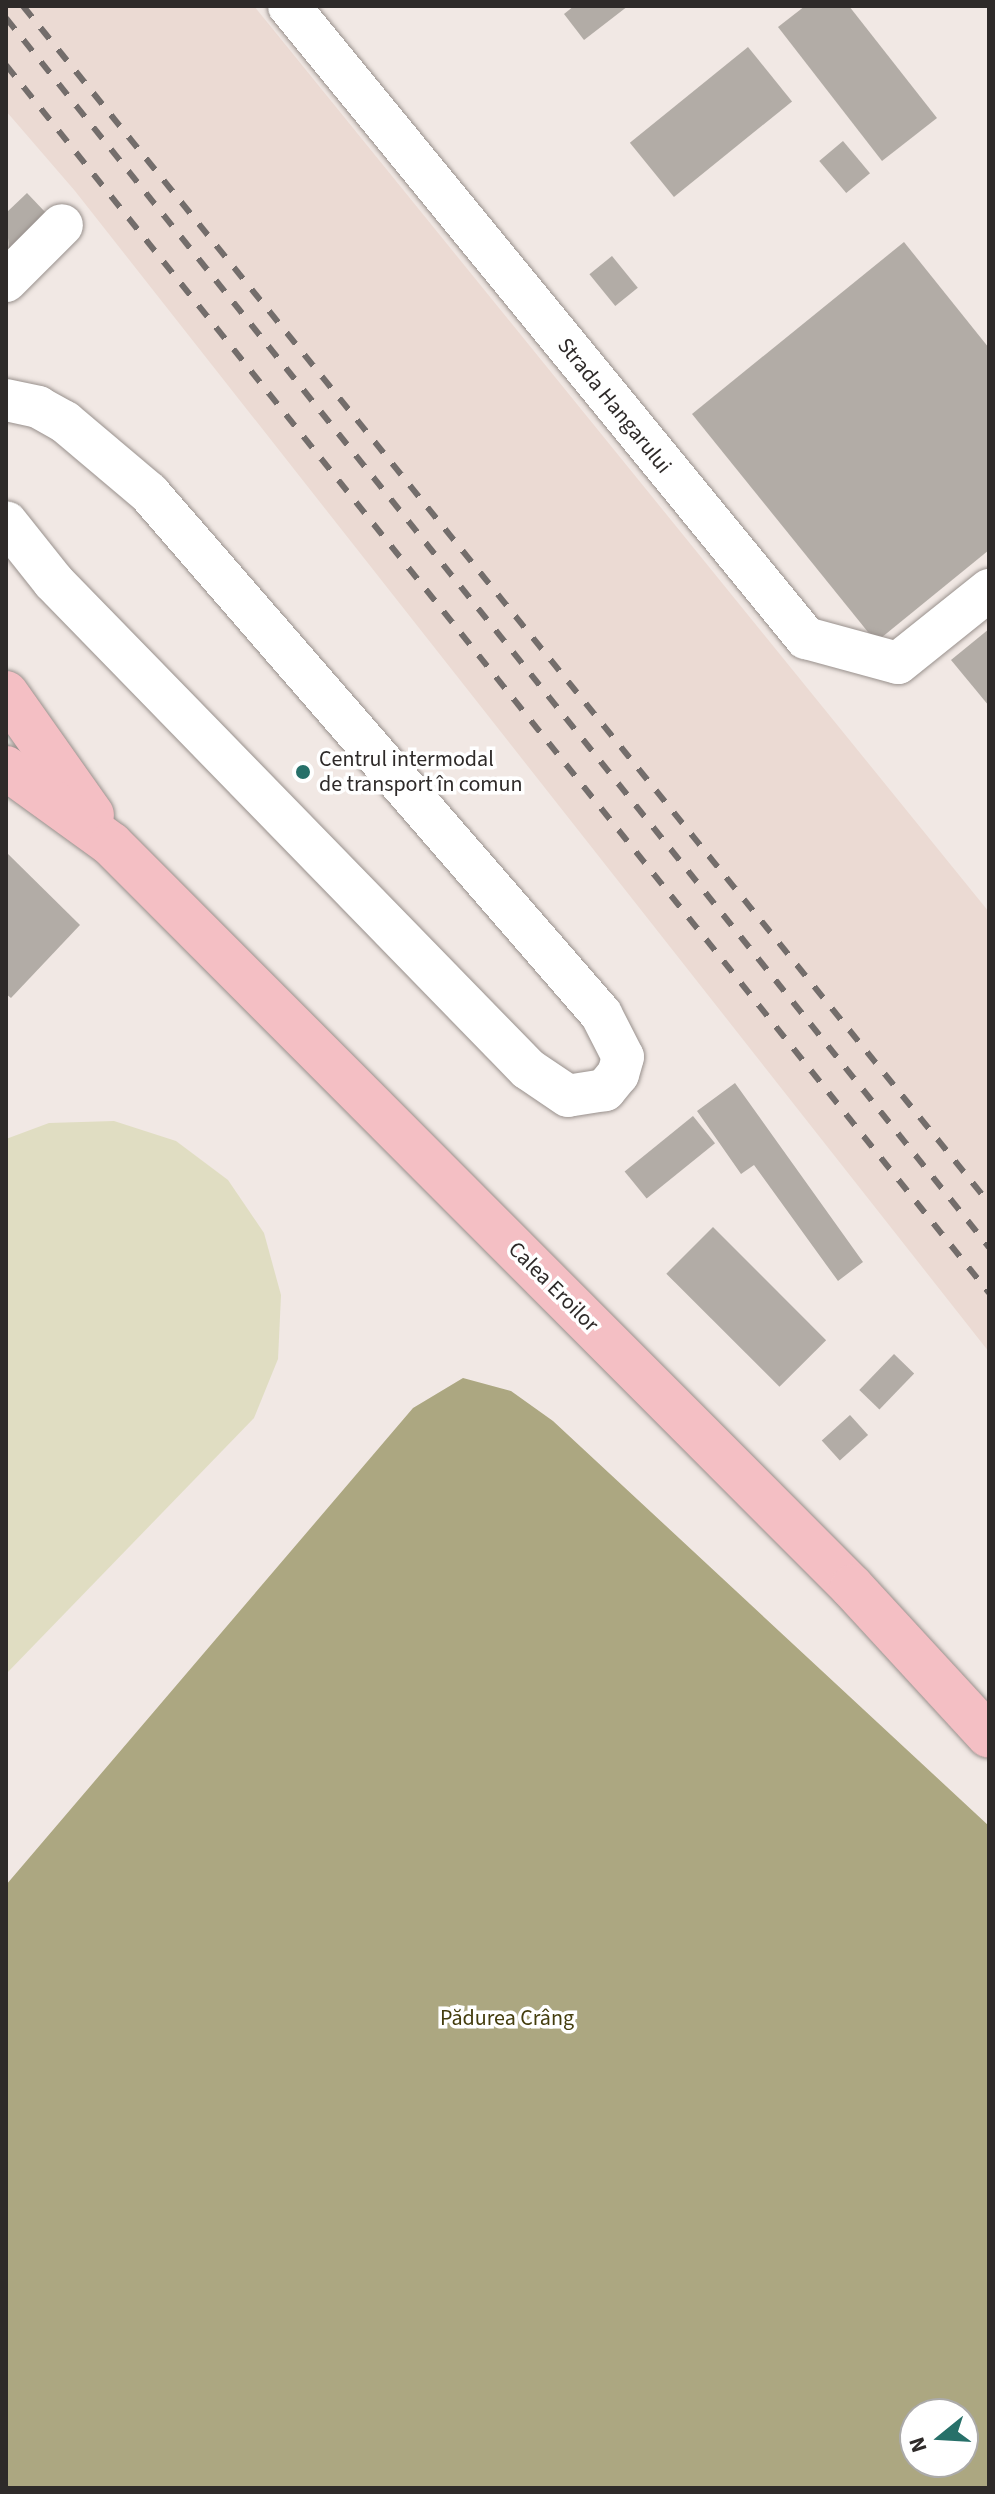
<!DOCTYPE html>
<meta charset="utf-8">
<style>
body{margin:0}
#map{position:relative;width:995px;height:2494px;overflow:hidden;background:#f1e8e4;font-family:"Source Sans 3",sans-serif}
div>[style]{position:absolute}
.built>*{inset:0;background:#ebdad3}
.green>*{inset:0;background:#e0ddc2}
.forest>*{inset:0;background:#aca781}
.building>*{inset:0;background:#b2aca6;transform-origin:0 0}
.roads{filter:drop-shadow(0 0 2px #98908c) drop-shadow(0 0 2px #98908c)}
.minor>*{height:42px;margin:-21px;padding:0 21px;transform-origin:21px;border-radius:21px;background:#fff}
.major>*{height:44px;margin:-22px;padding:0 22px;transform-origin:22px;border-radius:22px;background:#f4bfc4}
.rail>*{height:6px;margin-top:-3px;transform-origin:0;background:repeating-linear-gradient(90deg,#736d6b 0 14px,transparent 0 28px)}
.dots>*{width:22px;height:22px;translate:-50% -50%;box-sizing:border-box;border:4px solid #fff;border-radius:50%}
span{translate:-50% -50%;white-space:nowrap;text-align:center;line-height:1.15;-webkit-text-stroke:7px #fff;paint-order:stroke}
.street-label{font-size:22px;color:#2e2a29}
.poi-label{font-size:22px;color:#2e2a29}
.left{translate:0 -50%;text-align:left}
.park-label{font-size:22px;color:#443d0d}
.frame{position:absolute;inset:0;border:8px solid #2e2a29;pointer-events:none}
.north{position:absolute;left:899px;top:2398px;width:80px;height:80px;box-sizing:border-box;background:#fff;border:2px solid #abaaa9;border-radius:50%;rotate:252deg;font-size:22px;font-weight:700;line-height:32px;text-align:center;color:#2e2a29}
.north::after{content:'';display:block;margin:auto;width:28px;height:36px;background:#277069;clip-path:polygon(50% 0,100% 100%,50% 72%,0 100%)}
</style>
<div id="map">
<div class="built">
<div style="clip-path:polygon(6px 6px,254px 6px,989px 912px,989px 1352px,75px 191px,6px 111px)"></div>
</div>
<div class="green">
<div style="clip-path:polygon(114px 1121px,176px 1141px,228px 1180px,264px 1233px,281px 1295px,278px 1359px,254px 1418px,6px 1674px,6px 1139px,49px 1123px)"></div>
</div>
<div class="forest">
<div style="clip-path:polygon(evenodd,463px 1378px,511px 1391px,553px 1421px,989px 1826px,989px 2488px,6px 2488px,6px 1885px,413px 1408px,463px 1378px,915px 2414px,963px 2414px,963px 2462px,915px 2462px,915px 2414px)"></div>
</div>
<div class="building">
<div style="clip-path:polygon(574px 6px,628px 6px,584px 40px,564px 14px)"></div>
<div style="clip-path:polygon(805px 6px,849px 6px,937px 118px,882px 161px,778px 27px)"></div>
<div style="left:748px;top:47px;width:70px;height:152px;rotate:51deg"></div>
<div style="left:843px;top:141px;width:42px;height:31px;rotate:50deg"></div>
<div style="clip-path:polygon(27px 193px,46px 213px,9px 250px,6px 213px)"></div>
<div style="clip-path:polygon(904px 242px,989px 348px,989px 550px,876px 642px,692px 414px)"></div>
<div style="left:612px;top:256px;width:41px;height:29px;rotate:51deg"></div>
<div style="clip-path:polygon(989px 629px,989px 706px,951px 660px)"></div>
<div style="clip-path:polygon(6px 852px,80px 925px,11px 998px,6px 994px)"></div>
<div style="clip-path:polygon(735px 1083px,863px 1262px,838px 1281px,754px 1165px,741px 1174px,697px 1111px)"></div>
<div style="left:693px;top:1116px;width:35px;height:88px;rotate:51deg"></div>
<div style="left:713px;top:1227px;width:160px;height:66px;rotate:45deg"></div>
<div style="left:894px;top:1354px;width:28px;height:50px;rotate:44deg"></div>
<div style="left:850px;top:1415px;width:27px;height:38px;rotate:48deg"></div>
</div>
<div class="roads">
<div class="minor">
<div style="left:289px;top:6px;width:817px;rotate:50.72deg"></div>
<div style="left:806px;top:638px;width:95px;rotate:15.2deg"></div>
<div style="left:898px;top:663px;width:117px;rotate:-38.7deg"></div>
<div style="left:6px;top:281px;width:79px;rotate:-45deg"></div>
<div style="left:6px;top:400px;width:33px;rotate:12deg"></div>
<div style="left:38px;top:407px;width:31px;rotate:29deg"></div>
<div style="left:65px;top:422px;width:110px;rotate:40.2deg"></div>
<div style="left:149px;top:493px;width:690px;rotate:49.06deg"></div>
<div style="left:601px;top:1014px;width:48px;rotate:62.9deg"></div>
<div style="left:623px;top:1057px;width:18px;rotate:106deg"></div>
<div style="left:618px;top:1074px;width:21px;rotate:129deg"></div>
<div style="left:605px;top:1090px;width:37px;rotate:171deg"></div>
<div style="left:568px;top:1096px;width:48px;rotate:-146deg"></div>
<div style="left:528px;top:1069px;width:681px;rotate:-134.23deg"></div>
<div style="left:53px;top:581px;width:75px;rotate:-128.5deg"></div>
</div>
<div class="major">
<div style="left:6px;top:693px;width:149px;rotate:54.8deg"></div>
<div style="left:6px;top:768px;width:130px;rotate:35.9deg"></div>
<div style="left:111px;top:844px;width:1049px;rotate:45.08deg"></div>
<div style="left:852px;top:1587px;width:202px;rotate:47.4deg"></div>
</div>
</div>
<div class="rail">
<div style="left:23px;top:6px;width:1538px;rotate:51.1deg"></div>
<div style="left:6px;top:18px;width:1574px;rotate:51.35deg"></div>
<div style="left:6px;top:65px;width:1573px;rotate:51.32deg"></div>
</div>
<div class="dots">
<div style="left:303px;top:772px;background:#277069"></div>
</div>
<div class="street-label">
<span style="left:614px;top:406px;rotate:51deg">Strada Hangarului</span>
<span style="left:553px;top:1287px;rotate:45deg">Calea Eroilor</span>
</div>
<div class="poi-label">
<span class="left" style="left:319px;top:772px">Centrul intermodal<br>de transport în comun</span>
</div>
<div class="park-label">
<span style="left:507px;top:2019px">Pădurea Crâng</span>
</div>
<div class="frame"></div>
<div class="north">N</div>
</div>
